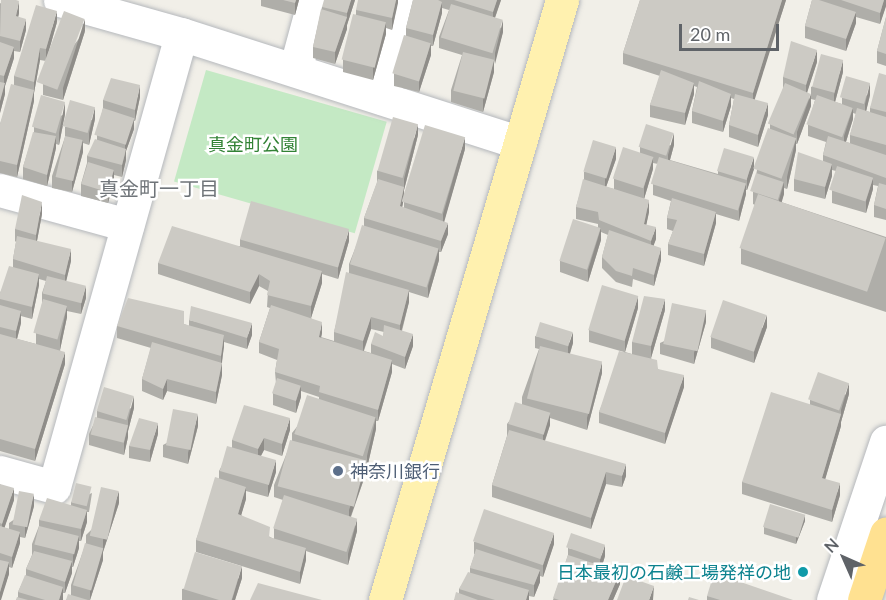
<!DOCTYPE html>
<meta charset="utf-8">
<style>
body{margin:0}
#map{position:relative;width:886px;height:600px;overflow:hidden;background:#f1efe8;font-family:Lato,"Noto Sans JP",sans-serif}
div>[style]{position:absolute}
.green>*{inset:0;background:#c4e9c4;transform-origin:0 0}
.roads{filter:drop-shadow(0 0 2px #b5b8bc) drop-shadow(0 0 2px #b5b8bc)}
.minor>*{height:33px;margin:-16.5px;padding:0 16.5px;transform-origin:16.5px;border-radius:16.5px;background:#fff}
.major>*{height:33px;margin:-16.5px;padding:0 16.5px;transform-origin:16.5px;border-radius:16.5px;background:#fff1af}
.highway>*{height:33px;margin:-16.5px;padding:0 16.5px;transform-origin:16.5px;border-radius:16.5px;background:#ffe191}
.wall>*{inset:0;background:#afaea9}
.shaded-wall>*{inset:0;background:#8f8d89}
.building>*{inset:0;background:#cccac4;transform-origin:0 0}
.dots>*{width:16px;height:16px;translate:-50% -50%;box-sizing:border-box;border:3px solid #fff;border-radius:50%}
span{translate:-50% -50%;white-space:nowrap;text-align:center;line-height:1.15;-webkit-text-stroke:5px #fff;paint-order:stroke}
.park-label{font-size:18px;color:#328235}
.service-label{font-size:18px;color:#4e5e75}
.left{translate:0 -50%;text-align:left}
.culture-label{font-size:18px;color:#0d838f}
.right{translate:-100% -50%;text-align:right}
.neighbourhood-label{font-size:20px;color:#70757a}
.north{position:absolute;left:814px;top:528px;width:60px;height:60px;-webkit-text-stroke:4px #fff;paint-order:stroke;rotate:315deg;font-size:16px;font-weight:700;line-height:24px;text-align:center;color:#5f6368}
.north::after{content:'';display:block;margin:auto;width:21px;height:27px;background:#5f6368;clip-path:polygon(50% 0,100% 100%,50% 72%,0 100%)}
.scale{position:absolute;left:679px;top:24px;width:100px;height:27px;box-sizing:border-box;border:3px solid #5f6368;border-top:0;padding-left:8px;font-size:18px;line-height:21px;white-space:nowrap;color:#5f6368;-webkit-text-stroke:4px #fff;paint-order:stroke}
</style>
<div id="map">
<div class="green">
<div style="left:206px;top:70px;width:188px;height:116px;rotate:16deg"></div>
</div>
<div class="roads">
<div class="minor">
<div style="left:60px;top:0;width:126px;rotate:15.7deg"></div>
<div style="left:181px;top:34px;width:356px;rotate:17.8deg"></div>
<div style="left:295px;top:70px;width:73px;rotate:-74.8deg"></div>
<div style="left:382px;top:98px;width:102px;rotate:-74.6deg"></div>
<div style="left:0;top:190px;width:132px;rotate:15.4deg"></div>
<div style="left:0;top:472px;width:56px;rotate:15.5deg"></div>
<div style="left:54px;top:487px;width:470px;rotate:-74.3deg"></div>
<div style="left:833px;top:600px;width:167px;rotate:-71.5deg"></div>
</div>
<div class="major">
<div style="left:385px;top:600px;width:626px;rotate:-73.56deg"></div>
</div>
<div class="highway">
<div style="left:864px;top:600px;width:70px;rotate:-71.6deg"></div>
</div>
</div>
<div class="wall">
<div style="clip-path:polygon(261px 0,299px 0,295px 15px,261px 6px)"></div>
<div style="clip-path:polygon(355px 0,347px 25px,347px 29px,335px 64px,313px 58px,313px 47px,322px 7px)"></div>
<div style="clip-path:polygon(398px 0,392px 30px,386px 28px,386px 34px,373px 80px,343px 72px,343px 60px,356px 14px,356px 10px)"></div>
<div style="clip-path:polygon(413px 0,501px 0,495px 18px,503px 32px,494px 64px,494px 72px,483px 112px,451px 102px,451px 90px,462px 55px,439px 48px,439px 37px,449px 10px,442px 8px,442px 13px,433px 46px,431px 46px,431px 55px,419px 92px,394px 86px,394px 74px,406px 35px,406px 28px)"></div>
<div style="clip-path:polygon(640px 0,786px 0,754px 99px,768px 115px,758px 147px,729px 137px,729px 125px,734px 99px,731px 98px,731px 106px,723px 132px,692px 123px,692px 111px,697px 87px,694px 86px,694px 94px,685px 125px,650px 117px,650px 105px,660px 76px,623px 64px,623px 53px)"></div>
<div style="clip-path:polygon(812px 0,886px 0,886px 6px,880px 24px,856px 17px,856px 23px,846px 51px,805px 38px,805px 26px)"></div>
<div style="clip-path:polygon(0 3px,19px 13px,18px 17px,26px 30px,20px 52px,14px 51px,14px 58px,5px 86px,5px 94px,0 113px)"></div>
<div style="clip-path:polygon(886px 17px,886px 66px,877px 63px,877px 51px)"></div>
<div style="clip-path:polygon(57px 22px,46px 61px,40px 60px,34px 93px,34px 101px,17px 177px,0 173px,0 124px,14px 85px,14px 76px)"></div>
<div style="clip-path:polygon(85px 31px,63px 100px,43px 95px,43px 84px)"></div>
<div style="clip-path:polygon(817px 62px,807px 92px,811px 106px,797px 144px,796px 144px,796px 150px,787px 189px,784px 188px,784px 194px,781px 202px,886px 237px,886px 312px,741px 264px,741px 248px,755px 205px,753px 204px,753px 192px,757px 170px,770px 129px,770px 124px,783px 89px,783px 77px)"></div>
<div style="clip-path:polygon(evenodd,843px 72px,835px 102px,842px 104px,842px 98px,870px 95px,866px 111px,870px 112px,870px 108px,886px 75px,886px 220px,874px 217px,874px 205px,878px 186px,873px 185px,873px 189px,866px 213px,832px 203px,832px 191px,836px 171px,832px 170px,832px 176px,825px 199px,794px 191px,794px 179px,823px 161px,823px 155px,826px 142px,808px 136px,808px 125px,815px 100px,811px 99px,811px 87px,843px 72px,853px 113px,856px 114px,850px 135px,850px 143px,846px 142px,853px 119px,853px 113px)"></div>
<div style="clip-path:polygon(140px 97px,135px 121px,134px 121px,134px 129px,126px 151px,126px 160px,122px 177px,114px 175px,114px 181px,108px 203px,81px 196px,81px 184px,87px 163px,87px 156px,97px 140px,97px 135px,103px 108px,103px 100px)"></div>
<div style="clip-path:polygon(65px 114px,59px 145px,56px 144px,56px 148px,47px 186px,23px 179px,23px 167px,34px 132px,34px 127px)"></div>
<div style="clip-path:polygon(95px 119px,89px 145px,83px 143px,83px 152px,72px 192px,52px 188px,52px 176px,65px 137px,65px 127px)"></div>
<div style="clip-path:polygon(evenodd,418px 135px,404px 190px,404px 198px,402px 207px,404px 208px,404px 202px,465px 149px,444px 221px,448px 234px,441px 252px,439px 252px,439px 260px,428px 298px,409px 292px,409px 302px,402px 331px,413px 346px,405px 369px,392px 364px,392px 372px,378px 421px,376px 421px,376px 429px,367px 468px,366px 468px,366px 473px,351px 517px,357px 531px,348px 565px,306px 551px,306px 560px,300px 584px,196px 552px,196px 540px,219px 478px,219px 471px,232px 447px,232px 440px,290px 430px,282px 456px,264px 450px,261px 456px,276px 472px,268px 497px,246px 491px,246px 499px,241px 515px,270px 537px,274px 539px,274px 529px,283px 500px,274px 497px,274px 485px,292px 440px,292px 433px,319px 399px,319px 397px,301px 391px,301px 397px,296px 413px,273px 405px,273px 393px,276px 383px,275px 372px,277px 360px,259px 353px,259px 342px,270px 308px,267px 307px,268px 291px,259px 286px,250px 304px,158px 274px,158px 263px,240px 246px,240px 239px,349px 241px,338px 279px,322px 274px,322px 283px,311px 318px,322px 333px,321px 337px,334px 341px,334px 332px,349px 273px,349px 264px,364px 226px,364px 218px,377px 183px,377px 171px,418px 135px,371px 329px,384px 332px,383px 336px,371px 344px,371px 353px,364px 351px,371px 329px)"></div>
<div style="clip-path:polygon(674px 145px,670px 160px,718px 174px,718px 171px,754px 169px,747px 190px,746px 190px,746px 194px,739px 221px,716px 214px,716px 223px,704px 266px,668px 255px,668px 244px,673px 231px,667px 229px,667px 218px,671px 201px,653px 195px,653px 184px,658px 164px,653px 163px,653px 169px,644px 199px,649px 212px,646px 225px,656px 239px,653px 246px,661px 260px,654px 286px,633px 279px,632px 287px,616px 282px,602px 268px,602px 257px,608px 235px,601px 232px,601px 240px,588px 282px,560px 272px,560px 261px,598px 227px,598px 224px,576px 219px,576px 207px,584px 180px,584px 172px,616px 159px,606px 187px,614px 189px,614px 179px,640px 153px,640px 147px)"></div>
<div style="clip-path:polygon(evenodd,42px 214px,37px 241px,71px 261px,66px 281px,86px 298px,81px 314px,67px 311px,67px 317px,60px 350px,65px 364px,35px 461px,0 451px,0 293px,13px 267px,13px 259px,16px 242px,15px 241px,15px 229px,42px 214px,39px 279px,46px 281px,42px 293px,42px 304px,36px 333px,36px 344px,17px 339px,21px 323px,21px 316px,32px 319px,39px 285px,39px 279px)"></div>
<div style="clip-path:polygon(638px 308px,625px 352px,632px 354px,632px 342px,665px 310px,651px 358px,658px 369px,684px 387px,665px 444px,599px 423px,599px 412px,624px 352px,589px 342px,589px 330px)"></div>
<div style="clip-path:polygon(189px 320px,252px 335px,247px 349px,224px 342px,222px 363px,222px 375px,216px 404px,167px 391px,163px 400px,142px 391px,142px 379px,151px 348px,117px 338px,117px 326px,184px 324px,189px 326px)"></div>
<div style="clip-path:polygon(706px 322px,694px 364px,660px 354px,660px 343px)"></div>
<div style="clip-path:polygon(767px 327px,754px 363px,711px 348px,711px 337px)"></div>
<div style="clip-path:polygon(535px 336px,573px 343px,570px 354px,602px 373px,587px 430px,550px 418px,550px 425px,545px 441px,626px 476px,622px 487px,606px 484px,591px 529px,492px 497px,492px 485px,507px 436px,507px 424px,522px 404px,522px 397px,539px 349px,535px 348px)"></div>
<div style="clip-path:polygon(849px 394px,841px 422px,841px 426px,825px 479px,840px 495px,832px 522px,742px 494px,742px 482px,810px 405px,810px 400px)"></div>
<div style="clip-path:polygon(134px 408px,128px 431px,128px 437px,124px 455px,89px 445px,89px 434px,97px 417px,97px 411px)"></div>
<div style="clip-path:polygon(198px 426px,188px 464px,163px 457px,163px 445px)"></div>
<div style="clip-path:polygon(158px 434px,150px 462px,129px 458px,129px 446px)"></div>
<div style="clip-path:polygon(0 484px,14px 500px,4px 528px,9px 529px,9px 523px,34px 506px,25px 538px,20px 537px,20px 543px,12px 568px,9px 567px,9px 574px,0 600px)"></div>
<div style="clip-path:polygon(92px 493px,89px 512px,87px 512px,87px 522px,81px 541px,79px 541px,79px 548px,73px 567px,72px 567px,72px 573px,65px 593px,63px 593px,63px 600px,16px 600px,18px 597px,18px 592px,26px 575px,26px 569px,32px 555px,32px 544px,39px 526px,39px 520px,71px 505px,71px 502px)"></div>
<div style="clip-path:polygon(119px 503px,103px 552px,103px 560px,90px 600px,66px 600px,71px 595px,71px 585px,86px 543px,86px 535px)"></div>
<div style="clip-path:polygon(805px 521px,796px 544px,764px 534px,764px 527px)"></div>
<div style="clip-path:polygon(474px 542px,554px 544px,543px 577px,540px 576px,540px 582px,534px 597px,529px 596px,529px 600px,454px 600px,459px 594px,459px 589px,470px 573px,470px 568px,475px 554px,474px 554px)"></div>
<div style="clip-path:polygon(568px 548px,605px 556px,602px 566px,620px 584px,613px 600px,553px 600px,568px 555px)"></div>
<div style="clip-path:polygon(242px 578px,235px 600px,182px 600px,182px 589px)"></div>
<div style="clip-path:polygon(707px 596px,793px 600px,707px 600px)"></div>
</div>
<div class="shaded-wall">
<div style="clip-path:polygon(296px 0,299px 0,295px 15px,295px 3px)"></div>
<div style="clip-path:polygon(351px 0,355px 0,347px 25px,347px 29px,335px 64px,335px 52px,347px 17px,347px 13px)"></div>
<div style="clip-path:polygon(396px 0,398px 0,398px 3px,392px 30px,392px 18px)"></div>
<div style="clip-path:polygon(497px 0,501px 0,493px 23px,493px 12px)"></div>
<div style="clip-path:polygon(782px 0,786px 0,753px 105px,753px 93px)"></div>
<div style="clip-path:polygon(884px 0,886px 0,886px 6px,880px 24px,880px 13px)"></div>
<div style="clip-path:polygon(19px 1px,19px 13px,16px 28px,16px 16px)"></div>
<div style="clip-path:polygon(442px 2px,442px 13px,433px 46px,433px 35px)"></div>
<div style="clip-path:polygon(57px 11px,57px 22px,46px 61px,46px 49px)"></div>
<div style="clip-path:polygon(856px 12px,856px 23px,846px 51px,846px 39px)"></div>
<div style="clip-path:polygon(26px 19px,26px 30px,20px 52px,20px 41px)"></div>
<div style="clip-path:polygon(85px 19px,85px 31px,63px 100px,63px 88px)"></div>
<div style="clip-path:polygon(503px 20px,503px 32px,495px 64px,495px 53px)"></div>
<div style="clip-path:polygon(386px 22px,386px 34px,373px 80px,373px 68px)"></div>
<div style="clip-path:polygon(431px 43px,431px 55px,419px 92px,419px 80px)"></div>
<div style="clip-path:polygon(14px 47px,14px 58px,5px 86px,5px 94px,0 113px,0 101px,4px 85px,4px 76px)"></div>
<div style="clip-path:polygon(40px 48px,40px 60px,34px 93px,34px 101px,17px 177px,17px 165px,34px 90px,34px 82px)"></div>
<div style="clip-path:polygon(817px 50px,817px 62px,806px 96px,806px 85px)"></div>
<div style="clip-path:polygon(494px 60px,494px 72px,483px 112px,483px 100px)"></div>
<div style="clip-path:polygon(843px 60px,843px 72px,834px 106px,834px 95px)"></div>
<div style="clip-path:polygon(694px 83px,694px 94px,685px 125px,685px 113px)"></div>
<div style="clip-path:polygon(870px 83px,870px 95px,865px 116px,865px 104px)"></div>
<div style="clip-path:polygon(140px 85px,140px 97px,135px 121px,135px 110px)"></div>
<div style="clip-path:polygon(731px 94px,731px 106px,723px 132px,723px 121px)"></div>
<div style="clip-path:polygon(811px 94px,811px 106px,797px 144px,797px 132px)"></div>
<div style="clip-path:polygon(65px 102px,65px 114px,59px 145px,59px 133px)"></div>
<div style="clip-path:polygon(768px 103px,768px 115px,758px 147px,758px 135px)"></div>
<div style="clip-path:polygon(95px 107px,95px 119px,89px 145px,89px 133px)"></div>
<div style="clip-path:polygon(853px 108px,853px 119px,844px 148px,844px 136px)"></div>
<div style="clip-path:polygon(134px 118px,134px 129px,126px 151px,126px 160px,122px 177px,122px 165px,125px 154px,125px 143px)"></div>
<div style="clip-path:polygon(418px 124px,418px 135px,404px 190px,404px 198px,400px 218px,400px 206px,404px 187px,404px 179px)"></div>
<div style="clip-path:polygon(674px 133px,674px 145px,668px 167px,668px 155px)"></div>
<div style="clip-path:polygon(56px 136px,56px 148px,47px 186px,47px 175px)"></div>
<div style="clip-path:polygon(465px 137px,465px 149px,443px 226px,443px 214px)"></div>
<div style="clip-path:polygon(796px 138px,796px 150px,787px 189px,787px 177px)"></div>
<div style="clip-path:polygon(83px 140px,83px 152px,72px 192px,72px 181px)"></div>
<div style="clip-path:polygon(616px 147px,616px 159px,605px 190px,605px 179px)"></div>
<div style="clip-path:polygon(653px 157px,653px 169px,644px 199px,644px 187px)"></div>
<div style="clip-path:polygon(754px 157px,754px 169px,747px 190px,747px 178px)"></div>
<div style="clip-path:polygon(832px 164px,832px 176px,825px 199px,825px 187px)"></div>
<div style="clip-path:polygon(114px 170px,114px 181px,108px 203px,108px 191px)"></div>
<div style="clip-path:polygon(873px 178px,873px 189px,866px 213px,866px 201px)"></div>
<div style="clip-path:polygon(784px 182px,784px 194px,779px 212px,779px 200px)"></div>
<div style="clip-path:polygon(746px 183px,746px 194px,739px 221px,739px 209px)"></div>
<div style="clip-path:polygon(649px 200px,649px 212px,644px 236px,644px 224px)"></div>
<div style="clip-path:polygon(42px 202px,42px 214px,36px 246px,36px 235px)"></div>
<div style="clip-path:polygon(716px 212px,716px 223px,704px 266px,704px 254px)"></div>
<div style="clip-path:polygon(448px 223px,448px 234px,441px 252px,441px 241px)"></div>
<div style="clip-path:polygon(656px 227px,656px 239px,651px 253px,651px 241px)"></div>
<div style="clip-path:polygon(601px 228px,601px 240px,588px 282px,588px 270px)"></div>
<div style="clip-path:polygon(349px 230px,349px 241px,338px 279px,338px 267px)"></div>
<div style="clip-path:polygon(439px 248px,439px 260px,428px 298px,428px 286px)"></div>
<div style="clip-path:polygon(661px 248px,661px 260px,654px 286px,654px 275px)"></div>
<div style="clip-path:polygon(71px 249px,71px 261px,65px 286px,65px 275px)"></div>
<div style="clip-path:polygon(322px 271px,322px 283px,311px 318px,311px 306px)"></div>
<div style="clip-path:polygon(39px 274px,39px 285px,32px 319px,32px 307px)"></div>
<div style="clip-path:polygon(259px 274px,259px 286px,250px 304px,250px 292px)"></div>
<div style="clip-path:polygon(86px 286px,86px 298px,81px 314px,81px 303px)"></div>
<div style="clip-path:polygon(409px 290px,409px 302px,400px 336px,400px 325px)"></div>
<div style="clip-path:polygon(638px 296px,638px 308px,625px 352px,625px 340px)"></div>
<div style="clip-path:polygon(665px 299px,665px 310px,651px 358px,651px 346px)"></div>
<div style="clip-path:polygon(67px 306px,67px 317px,60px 350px,60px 339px)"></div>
<div style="clip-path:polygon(706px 310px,706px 322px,694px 364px,694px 353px)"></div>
<div style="clip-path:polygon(21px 311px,21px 323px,16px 343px,16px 331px)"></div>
<div style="clip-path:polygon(767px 315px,767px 327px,754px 363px,754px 352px)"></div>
<div style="clip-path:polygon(371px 317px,371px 329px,363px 352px,363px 341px)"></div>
<div style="clip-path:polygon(322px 322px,322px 333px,319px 348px,319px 337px)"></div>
<div style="clip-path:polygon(252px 323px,252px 335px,247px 349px,247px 338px)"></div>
<div style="clip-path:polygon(573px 332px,573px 343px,568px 359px,568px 347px)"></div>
<div style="clip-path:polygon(413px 334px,413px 346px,405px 369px,405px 357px)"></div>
<div style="clip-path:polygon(224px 335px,224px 347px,221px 368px,221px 356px)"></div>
<div style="clip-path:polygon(65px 352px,65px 364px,35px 461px,35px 449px)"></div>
<div style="clip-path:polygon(392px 360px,392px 372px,378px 421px,378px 410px)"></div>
<div style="clip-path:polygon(602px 362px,602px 373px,587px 430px,587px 418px)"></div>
<div style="clip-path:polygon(222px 363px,222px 375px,216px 404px,216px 392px)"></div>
<div style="clip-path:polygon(684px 375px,684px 387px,665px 444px,665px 433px)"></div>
<div style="clip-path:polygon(167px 379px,167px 391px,163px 400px,163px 389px)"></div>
<div style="clip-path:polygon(849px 383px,849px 394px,841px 422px,841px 426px,822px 490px,822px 478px,841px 414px,841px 410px)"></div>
<div style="clip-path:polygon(301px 386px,301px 397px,296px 413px,296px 401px)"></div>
<div style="clip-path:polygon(134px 396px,134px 408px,128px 431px,128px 437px,124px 455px,124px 443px,128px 426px,128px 420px)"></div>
<div style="clip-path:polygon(550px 413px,550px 425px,543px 446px,543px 435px)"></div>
<div style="clip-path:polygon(198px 414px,198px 426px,188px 464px,188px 453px)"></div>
<div style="clip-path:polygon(376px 417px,376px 429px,367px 468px,367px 456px)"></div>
<div style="clip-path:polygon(290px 418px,290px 430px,282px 456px,282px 444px)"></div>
<div style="clip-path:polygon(158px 423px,158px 434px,150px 462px,150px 450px)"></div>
<div style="clip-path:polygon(264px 438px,264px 450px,258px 461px,258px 449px)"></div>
<div style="clip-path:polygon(276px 460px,276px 472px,268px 497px,268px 486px)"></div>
<div style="clip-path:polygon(366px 461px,366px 473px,349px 521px,349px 510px)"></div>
<div style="clip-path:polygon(626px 464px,626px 476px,622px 487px,622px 476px)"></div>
<div style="clip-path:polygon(606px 472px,606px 484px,591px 529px,591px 518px)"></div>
<div style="clip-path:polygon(840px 483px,840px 495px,832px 522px,832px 510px)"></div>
<div style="clip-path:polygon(246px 487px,246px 499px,238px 526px,238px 514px)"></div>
<div style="clip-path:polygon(14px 488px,14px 500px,2px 535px,2px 524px)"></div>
<div style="clip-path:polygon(119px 491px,119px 503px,103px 552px,103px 540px)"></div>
<div style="clip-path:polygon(34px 494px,34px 506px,25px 538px,25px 527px)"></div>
<div style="clip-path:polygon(87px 510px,87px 522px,81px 541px,81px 529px)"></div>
<div style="clip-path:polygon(805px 515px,805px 521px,796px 544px,796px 538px)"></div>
<div style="clip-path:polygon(357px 519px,357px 531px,348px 565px,348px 554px)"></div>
<div style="clip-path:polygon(20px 532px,20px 543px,12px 568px,12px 557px)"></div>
<div style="clip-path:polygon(554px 533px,554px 544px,543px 577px,543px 565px)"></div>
<div style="clip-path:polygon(79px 536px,79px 548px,73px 567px,73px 556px)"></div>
<div style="clip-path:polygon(605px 545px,605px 556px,600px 572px,600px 560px)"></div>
<div style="clip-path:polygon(103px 548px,103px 560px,90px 600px,90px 591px)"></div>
<div style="clip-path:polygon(306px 548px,306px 560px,300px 584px,300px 572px)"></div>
<div style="clip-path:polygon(72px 561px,72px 573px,65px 593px,65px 582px)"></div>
<div style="clip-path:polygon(9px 562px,9px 574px,1px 600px,0 600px,0 592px)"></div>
<div style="clip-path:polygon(242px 566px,242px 578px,235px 600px,232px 600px)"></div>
<div style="clip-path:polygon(540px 570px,540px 582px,534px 597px,534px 585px)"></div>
<div style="clip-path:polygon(620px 572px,620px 584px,613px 600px,608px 600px)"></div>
<div style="clip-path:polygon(654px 586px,653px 600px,649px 600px)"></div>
<div style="clip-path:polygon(63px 587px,63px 600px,59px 600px)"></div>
<div style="clip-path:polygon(529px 590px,529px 600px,526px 600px)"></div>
</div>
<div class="building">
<div style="clip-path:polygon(1px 0,16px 0,19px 1px,16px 16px,26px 19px,20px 41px,0 36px)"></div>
<div style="clip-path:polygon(283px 0,296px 0,295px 3px)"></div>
<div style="clip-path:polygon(324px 0,351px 0,347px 13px,322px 7px)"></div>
<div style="clip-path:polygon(358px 0,396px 0,392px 18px,356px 10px)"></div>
<div style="clip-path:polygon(413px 0,438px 0,442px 2px,433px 35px,406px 28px)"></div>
<div style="clip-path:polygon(454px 0,497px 0,493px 12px)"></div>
<div style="clip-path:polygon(640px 0,782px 0,753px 93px,623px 53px)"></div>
<div style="clip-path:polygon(812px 0,819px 0,856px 12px,846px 39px,805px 26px)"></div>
<div style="clip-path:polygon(841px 0,884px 0,880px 13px)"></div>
<div style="left:451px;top:4px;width:54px;height:35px;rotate:17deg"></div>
<div style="clip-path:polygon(36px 5px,57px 11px,46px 49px,40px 48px,34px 82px,14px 76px)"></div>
<div style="clip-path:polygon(321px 9px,347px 17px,335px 52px,313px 47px)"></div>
<div style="left:64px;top:11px;width:22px;height:76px;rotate:21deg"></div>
<div style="left:353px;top:14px;width:34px;height:47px;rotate:14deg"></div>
<div style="clip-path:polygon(886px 17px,886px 54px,877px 51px)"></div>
<div style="left:404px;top:35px;width:28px;height:40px;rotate:17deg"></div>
<div style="clip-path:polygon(791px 41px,817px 50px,806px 85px,783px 77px)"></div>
<div style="clip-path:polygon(0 42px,14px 47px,4px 76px,0 75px)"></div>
<div style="left:463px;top:52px;width:32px;height:40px;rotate:14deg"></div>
<div style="left:821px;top:54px;width:23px;height:34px;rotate:15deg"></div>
<div style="clip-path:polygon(661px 70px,694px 83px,685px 113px,650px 105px)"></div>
<div style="clip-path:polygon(879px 73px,886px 75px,886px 112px,870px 108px)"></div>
<div style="left:846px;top:76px;width:25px;height:22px;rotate:16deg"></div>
<div style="clip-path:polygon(111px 78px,140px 85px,135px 110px,103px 100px)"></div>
<div style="clip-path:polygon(699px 81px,731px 94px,723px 121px,692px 111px)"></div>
<div style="clip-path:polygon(0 82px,5px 83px,0 101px)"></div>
<div style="left:785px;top:83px;width:28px;height:44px;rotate:23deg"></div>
<div style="clip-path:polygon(11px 84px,34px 90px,17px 165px,0 161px,0 124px)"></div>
<div style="clip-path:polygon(735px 94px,768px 103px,758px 135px,729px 125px)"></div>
<div style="left:41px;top:95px;width:25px;height:33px;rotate:16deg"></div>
<div style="left:817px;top:95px;width:38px;height:31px;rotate:20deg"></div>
<div style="left:70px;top:100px;width:26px;height:27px;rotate:16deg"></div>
<div style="left:103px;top:108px;width:33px;height:28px;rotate:18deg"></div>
<div style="clip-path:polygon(857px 108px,886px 117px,886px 145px,850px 135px)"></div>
<div style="left:393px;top:117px;width:26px;height:56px;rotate:16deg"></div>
<div style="left:646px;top:124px;width:29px;height:24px;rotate:18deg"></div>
<div style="left:425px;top:125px;width:42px;height:80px;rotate:17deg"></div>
<div style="left:768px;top:128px;width:30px;height:43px;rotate:20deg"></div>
<div style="clip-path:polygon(33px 132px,56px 136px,47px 175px,23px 167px)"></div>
<div style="left:65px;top:136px;width:18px;height:42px;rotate:13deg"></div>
<div style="clip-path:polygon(828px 136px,886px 155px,886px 178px,823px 155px)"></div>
<div style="clip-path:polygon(95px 139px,126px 149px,122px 165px,87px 156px)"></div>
<div style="left:593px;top:140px;width:24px;height:33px;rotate:17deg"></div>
<div style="left:623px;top:147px;width:32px;height:33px;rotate:18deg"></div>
<div style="left:724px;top:148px;width:31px;height:24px;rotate:17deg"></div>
<div style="clip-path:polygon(798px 152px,832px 164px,825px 187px,794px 179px)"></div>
<div style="left:659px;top:157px;width:91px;height:28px;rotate:17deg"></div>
<div style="left:88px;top:162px;width:27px;height:23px;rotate:17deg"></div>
<div style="left:837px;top:166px;width:38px;height:25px;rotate:18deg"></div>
<div style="left:756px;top:173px;width:29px;height:19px;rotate:18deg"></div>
<div style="clip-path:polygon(378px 179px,404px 187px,400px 206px,448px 223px,441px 241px,364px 218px)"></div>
<div style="clip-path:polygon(583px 179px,649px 200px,644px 224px,656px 227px,651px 241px,599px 220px,598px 212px,576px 207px)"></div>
<div style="clip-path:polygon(879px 183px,886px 185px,886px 209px,874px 205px)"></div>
<div style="left:758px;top:194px;width:135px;height:57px;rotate:19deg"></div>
<div style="clip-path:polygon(22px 195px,42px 202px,36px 235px,15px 229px)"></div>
<div style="clip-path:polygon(672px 198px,716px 212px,704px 254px,668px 244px,677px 220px,667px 218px)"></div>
<div style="left:251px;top:201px;width:102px;height:40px;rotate:16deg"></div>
<div style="left:573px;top:219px;width:29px;height:44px;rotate:18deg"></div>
<div style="left:362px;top:225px;width:80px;height:41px;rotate:17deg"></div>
<div style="clip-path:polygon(172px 226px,322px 271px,311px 306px,267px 295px,270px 281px,259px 274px,250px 292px,158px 263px)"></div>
<div style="clip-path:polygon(609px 230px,661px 248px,654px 275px,633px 268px,632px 276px,616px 271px,602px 257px)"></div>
<div style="clip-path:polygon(17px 236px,71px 249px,65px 275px,13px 259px)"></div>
<div style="clip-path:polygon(9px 266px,39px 274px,32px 307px,0 299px,0 293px)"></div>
<div style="clip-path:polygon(346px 272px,409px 290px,400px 325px,371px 317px,363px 341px,334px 332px)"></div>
<div style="left:47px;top:276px;width:40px;height:18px;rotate:14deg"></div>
<div style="left:602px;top:285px;width:38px;height:47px;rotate:17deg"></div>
<div style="clip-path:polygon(644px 296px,665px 299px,651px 346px,632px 342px)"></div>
<div style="clip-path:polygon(128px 298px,184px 311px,184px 324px,224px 335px,221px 356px,117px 326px)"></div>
<div style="left:43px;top:299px;width:25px;height:35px;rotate:16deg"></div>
<div style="left:723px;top:300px;width:46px;height:39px;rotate:19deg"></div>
<div style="left:672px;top:303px;width:35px;height:42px;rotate:12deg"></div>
<div style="clip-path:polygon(0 305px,21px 311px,16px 331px,0 327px)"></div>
<div style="clip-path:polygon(271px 305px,322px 322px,319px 337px,392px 360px,378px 410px,319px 392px,320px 386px,275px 372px,279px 349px,259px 342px)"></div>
<div style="clip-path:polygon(191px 306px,252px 323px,247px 338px,189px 320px)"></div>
<div style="left:540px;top:322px;width:34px;height:15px;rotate:17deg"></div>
<div style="clip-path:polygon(384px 325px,413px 334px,405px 357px,371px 344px,375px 332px,383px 336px)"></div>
<div style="clip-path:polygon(0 334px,65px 352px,35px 449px,0 439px)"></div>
<div style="clip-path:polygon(152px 342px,222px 363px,216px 392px,167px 379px,163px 389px,142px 379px)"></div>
<div style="left:540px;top:346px;width:64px;height:54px;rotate:14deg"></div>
<div style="clip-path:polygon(619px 351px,657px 360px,658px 369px,684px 375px,665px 433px,599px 412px)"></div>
<div style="left:818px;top:372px;width:33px;height:29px;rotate:20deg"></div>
<div style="left:277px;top:378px;width:25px;height:16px;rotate:18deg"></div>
<div style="left:104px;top:387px;width:31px;height:25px;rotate:17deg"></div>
<div style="clip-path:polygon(771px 392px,841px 414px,822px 478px,840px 483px,832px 510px,742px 482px)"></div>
<div style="left:307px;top:395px;width:72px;height:41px;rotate:18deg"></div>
<div style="left:515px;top:402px;width:37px;height:23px;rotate:17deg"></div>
<div style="clip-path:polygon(244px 405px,290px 418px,282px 444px,264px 438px,258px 449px,232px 440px)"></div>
<div style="left:173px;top:409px;width:25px;height:37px;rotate:11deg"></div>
<div style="left:95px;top:417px;width:34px;height:18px;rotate:14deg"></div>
<div style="clip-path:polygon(139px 418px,158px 423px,150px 450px,129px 446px)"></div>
<div style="clip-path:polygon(509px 430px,626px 464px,622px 476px,606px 472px,591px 518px,492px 485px)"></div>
<div style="left:290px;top:440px;width:79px;height:48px;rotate:15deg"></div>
<div style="left:227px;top:446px;width:51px;height:26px;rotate:16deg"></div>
<div style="clip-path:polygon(215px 477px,246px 487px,238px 514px,270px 527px,269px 537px,306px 548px,300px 572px,196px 540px)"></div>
<div style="left:76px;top:483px;width:16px;height:20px;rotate:14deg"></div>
<div style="clip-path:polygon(0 484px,14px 488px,2px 524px,0 523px)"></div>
<div style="left:101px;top:487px;width:18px;height:50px;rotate:13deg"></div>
<div style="left:19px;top:491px;width:15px;height:34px;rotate:11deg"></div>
<div style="left:284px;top:495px;width:77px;height:35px;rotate:18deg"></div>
<div style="clip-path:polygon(47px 498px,87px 510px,81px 529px,39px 520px)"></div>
<div style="left:770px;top:504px;width:37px;height:24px;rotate:17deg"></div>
<div style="left:484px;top:509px;width:74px;height:34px;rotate:19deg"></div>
<div style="clip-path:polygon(0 526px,20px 532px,12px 557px,0 553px)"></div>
<div style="left:39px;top:526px;width:41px;height:19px;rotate:14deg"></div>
<div style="left:571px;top:533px;width:36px;height:15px;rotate:19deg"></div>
<div style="left:85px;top:543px;width:19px;height:44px;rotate:16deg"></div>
<div style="clip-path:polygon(476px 549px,540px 570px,534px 585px,470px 568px)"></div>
<div style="clip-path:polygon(34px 551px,72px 561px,65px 582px,26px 569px)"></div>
<div style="left:195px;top:552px;width:49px;height:39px;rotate:17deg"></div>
<div style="clip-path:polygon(568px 555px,620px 572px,608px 600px,559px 600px,553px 598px)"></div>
<div style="clip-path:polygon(0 560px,9px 562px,0 592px)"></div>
<div style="clip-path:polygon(468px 572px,529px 590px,526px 600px,495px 600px,459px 589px)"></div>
<div style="clip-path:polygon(714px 573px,793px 600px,720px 600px,707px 596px)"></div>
<div style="clip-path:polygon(25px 575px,63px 587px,59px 600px,45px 600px,18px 592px)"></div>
<div style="clip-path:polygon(626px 576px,654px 586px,649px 600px,617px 600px)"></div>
<div style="clip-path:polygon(258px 583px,322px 600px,250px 600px)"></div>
<div style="clip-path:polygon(456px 592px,478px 600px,454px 600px)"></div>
<div style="clip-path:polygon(68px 594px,88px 600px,66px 600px)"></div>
<div style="clip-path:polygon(17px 597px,28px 600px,16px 600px)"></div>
<div style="clip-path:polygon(689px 597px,699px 600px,688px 600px)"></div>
</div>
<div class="dots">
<div style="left:338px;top:471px;background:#5c6f8a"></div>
<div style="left:803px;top:572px;background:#0f9aa8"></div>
</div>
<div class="park-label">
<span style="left:253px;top:144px">真金町公園</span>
</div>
<div class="service-label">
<span class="left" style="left:350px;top:471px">神奈川銀行</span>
</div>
<div class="culture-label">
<span class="right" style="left:791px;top:572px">日本最初の石鹸工場発祥の地</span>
</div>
<div class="neighbourhood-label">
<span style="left:159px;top:188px">真金町一丁目</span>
</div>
<div class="north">N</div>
<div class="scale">20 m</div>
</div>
